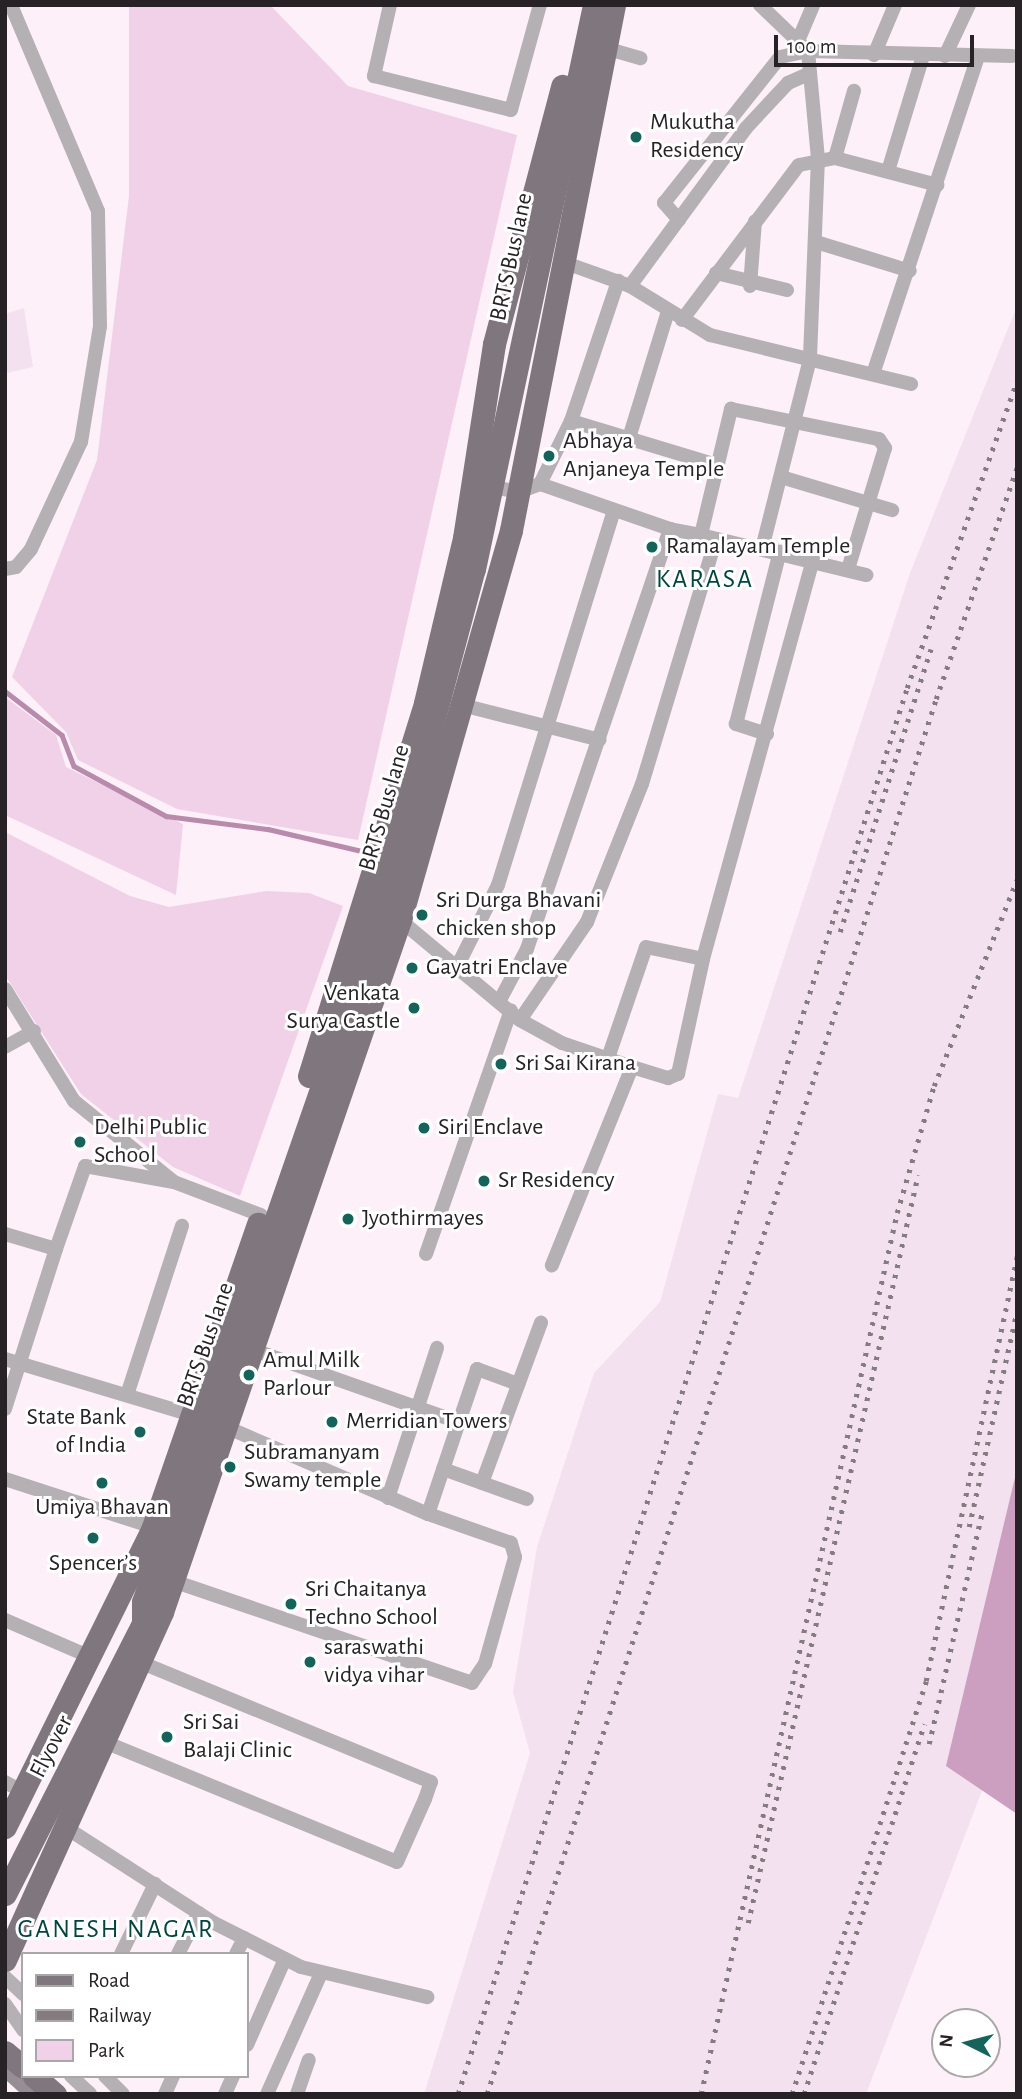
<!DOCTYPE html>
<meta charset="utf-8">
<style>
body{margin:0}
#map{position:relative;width:1022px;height:2099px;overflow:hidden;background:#fdf0f9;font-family:"Alegreya Sans",sans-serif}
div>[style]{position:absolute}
.built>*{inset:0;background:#f4e1ef}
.green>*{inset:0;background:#f0d1e7}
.forest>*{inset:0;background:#cc9fc0}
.stream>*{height:4.5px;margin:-2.25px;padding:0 2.25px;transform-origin:2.25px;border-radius:2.25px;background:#b88bac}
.street>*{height:14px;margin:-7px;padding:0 7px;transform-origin:7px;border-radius:7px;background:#b5b0b4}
.secondary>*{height:21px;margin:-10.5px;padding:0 10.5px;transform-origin:10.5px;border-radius:10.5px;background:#968e94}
.primary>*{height:23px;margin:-11.5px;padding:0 11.5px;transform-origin:11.5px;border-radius:11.5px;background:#80777e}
.rail>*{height:4.5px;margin-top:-2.25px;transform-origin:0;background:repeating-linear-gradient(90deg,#857c82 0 3.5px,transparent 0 10.5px)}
.dots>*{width:19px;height:19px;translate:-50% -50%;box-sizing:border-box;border:4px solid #fff;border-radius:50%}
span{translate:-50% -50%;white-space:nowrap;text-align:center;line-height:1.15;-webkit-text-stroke:6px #fff;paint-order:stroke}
.poi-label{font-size:24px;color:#272226}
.left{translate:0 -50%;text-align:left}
.right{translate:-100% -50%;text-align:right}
.street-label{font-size:24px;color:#272226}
.neighbourhood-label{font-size:26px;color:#02443f;letter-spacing:2px}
.frame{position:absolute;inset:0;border:7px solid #272226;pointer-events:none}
.legend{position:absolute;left:21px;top:1952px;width:228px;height:126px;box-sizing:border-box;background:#fff;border:2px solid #a9a7a8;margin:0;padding:9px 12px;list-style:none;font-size:21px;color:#272226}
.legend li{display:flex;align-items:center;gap:14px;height:35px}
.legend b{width:35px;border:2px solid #a9a7a8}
.north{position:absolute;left:931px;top:2008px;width:70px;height:70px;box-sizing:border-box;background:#fff;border:2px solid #a9a7a8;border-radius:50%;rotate:276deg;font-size:19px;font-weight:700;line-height:28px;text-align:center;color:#272226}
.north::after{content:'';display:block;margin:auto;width:24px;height:32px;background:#16635c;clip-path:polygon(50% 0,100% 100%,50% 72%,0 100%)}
.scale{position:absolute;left:774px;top:35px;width:200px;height:32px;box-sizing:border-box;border:4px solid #272226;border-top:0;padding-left:9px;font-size:21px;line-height:24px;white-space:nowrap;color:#272226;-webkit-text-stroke:5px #fff;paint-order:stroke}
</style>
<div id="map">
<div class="built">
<div style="clip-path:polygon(1017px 306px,1017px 1692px,1011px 1715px,866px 2094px,424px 2094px,530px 1753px,513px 1692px,537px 1547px,594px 1373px,660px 1302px,718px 1094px,738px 1098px,910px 573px)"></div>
<div style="clip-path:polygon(24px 308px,33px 367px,7px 373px,5px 314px)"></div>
</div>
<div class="green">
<div style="clip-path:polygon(129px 5px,270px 5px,348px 86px,517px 135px,358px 840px,177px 809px,78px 760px,66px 732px,12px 677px,97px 460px,129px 196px)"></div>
<div style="clip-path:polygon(5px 697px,56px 735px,66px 767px,183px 824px,176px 895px,5px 815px)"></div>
<div style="clip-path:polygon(5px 832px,130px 896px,169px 907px,266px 891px,309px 893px,343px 906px,240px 1196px,173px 1167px,81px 1094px,5px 975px)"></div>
</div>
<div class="forest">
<div style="clip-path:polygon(1017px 1469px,1017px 1814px,946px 1766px)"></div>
</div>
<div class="stream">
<div style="left:5px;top:691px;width:72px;rotate:37.7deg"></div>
<div style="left:62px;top:735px;width:33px;rotate:69deg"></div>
<div style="left:74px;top:766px;width:105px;rotate:28.5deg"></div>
<div style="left:166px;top:816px;width:103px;rotate:7.3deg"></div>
<div style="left:268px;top:829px;width:97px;rotate:13.2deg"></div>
</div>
<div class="street">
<div style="left:390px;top:5px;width:73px;rotate:102.7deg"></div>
<div style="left:374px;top:76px;width:141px;rotate:13.9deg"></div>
<div style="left:511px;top:110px;width:109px;rotate:-74.6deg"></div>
<div style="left:760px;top:5px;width:66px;rotate:43.8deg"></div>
<div style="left:808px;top:51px;width:107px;rotate:84.7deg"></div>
<div style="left:818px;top:158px;width:201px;rotate:92.3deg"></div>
<div style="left:810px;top:359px;width:196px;rotate:104.2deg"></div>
<div style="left:798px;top:41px;width:39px;rotate:-67deg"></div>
<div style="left:605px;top:48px;width:37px;rotate:16deg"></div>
<div style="left:874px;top:55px;width:54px;rotate:-67.2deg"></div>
<div style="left:945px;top:56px;width:56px;rotate:-64.8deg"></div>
<div style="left:835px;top:158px;width:70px;rotate:-74.2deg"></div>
<div style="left:888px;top:171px;width:120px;rotate:-73.1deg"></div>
<div style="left:679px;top:220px;width:23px;rotate:-131deg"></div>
<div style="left:664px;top:203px;width:186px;rotate:-51.5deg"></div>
<div style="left:780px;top:57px;width:29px;rotate:-12deg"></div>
<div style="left:808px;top:51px;width:204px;rotate:1.4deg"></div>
<div style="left:816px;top:242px;width:98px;rotate:17.1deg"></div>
<div style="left:560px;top:261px;width:74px;rotate:19.7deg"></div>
<div style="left:630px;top:286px;width:94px;rotate:31.5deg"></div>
<div style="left:710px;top:335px;width:207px;rotate:13.7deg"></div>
<div style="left:716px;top:273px;width:73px;rotate:13.5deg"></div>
<div style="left:630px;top:286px;width:196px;rotate:-53.7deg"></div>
<div style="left:746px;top:128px;width:62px;rotate:-47deg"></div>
<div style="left:788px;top:83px;width:24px;rotate:-24deg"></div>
<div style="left:750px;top:286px;width:65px;rotate:-85.6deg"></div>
<div style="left:682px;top:320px;width:194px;rotate:-53deg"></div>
<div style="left:799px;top:165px;width:37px;rotate:-11deg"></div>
<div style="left:835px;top:158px;width:106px;rotate:14.8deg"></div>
<div style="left:873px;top:374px;width:335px;rotate:-71.7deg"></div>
<div style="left:571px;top:421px;width:152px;rotate:16.8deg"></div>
<div style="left:629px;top:438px;width:133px;rotate:-72.9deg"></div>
<div style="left:781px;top:477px;width:116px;rotate:16.6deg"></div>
<div style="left:540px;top:484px;width:70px;rotate:-63.8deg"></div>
<div style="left:571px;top:421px;width:148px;rotate:-71.4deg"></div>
<div style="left:486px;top:486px;width:34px;rotate:10deg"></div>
<div style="left:519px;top:492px;width:22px;rotate:-21deg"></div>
<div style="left:540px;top:484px;width:138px;rotate:19.1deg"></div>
<div style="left:670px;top:529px;width:444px;rotate:108.8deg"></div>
<div style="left:527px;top:949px;width:58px;rotate:117.9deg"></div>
<div style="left:670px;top:529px;width:32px;rotate:11deg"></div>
<div style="left:701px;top:535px;width:130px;rotate:-76.6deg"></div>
<div style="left:731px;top:409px;width:151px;rotate:11.5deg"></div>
<div style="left:879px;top:439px;width:11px;rotate:56deg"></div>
<div style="left:885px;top:448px;width:127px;rotate:107deg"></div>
<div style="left:709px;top:537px;width:162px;rotate:13.6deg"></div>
<div style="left:5px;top:569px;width:11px;rotate:-10deg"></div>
<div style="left:16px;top:567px;width:23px;rotate:-50deg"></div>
<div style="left:31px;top:549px;width:118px;rotate:-65deg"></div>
<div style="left:81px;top:442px;width:118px;rotate:-80.7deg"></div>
<div style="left:100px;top:326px;width:115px;rotate:-91deg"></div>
<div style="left:98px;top:211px;width:224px;rotate:-112.9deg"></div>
<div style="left:458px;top:704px;width:146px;rotate:14.2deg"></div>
<div style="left:767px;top:734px;width:33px;rotate:-162deg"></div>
<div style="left:736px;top:724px;width:178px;rotate:-75.7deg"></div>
<div style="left:400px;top:920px;width:156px;rotate:39.8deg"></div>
<div style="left:520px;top:1020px;width:48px;rotate:28.7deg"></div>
<div style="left:562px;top:1043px;width:74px;rotate:18.9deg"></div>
<div style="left:632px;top:1067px;width:214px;rotate:112deg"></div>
<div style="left:459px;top:963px;width:87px;rotate:-63.4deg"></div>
<div style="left:498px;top:885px;width:389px;rotate:-72.8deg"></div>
<div style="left:5px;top:989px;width:132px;rotate:58.4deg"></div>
<div style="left:74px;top:1101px;width:129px;rotate:39deg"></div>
<div style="left:174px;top:1182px;width:93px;rotate:20.8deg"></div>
<div style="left:520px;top:1020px;width:119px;rotate:-55.6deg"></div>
<div style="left:587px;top:922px;width:149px;rotate:-68.3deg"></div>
<div style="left:642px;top:784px;width:256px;rotate:-73.2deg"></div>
<div style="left:5px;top:1047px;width:33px;rotate:-29deg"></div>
<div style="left:608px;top:1058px;width:117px;rotate:-71.1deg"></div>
<div style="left:646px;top:947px;width:58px;rotate:11.9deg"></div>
<div style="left:632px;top:1067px;width:38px;rotate:17deg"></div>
<div style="left:668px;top:1078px;width:11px;rotate:-22deg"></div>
<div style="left:678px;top:1074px;width:118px;rotate:-77.7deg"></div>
<div style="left:703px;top:959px;width:414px;rotate:-74.6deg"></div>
<div style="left:5px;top:1234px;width:53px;rotate:16.4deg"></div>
<div style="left:56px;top:1249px;width:168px;rotate:107.7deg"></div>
<div style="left:56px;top:1249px;width:88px;rotate:-70.7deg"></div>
<div style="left:85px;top:1166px;width:89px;rotate:10.3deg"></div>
<div style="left:426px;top:1254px;width:258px;rotate:-70.8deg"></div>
<div style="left:254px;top:1350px;width:217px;rotate:19.4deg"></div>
<div style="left:459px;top:1422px;width:56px;rotate:-71.2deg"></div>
<div style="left:477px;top:1369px;width:44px;rotate:20.1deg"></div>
<div style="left:5px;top:1359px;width:195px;rotate:16.7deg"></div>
<div style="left:127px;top:1395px;width:178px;rotate:-72deg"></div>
<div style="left:443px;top:1469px;width:89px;rotate:19.7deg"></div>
<div style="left:5px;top:1479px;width:156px;rotate:18deg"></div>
<div style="left:482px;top:1483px;width:171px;rotate:-69.8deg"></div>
<div style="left:388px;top:1498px;width:158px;rotate:-71.9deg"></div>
<div style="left:428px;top:1514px;width:97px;rotate:-71.4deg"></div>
<div style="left:173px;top:1581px;width:316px;rotate:18.8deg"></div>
<div style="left:472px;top:1683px;width:23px;rotate:-56deg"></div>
<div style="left:485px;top:1664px;width:111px;rotate:-74.3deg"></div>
<div style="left:515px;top:1557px;width:15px;rotate:-106deg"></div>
<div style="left:511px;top:1543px;width:88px;rotate:-160.7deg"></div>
<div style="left:428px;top:1514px;width:220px;rotate:-156.7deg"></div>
<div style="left:5px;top:1620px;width:96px;rotate:23.4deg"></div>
<div style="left:107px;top:1743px;width:313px;rotate:22.3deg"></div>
<div style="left:397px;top:1862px;width:69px;rotate:-66deg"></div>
<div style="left:425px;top:1799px;width:18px;rotate:-71deg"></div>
<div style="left:431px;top:1782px;width:313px;rotate:-157.6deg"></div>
<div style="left:5px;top:1782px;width:21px;rotate:29deg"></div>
<div style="left:65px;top:1827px;width:177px;rotate:32.8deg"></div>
<div style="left:214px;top:1923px;width:97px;rotate:26.8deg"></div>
<div style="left:301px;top:1967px;width:130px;rotate:13.4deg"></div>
<div style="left:121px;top:1954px;width:78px;rotate:-64.1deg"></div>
<div style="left:178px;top:1954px;width:46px;rotate:-62.9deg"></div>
<div style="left:236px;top:1954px;width:18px;rotate:-63deg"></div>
<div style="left:5px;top:1977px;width:25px;rotate:43deg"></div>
<div style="left:5px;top:2004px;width:32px;rotate:55deg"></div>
<div style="left:247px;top:2045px;width:94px;rotate:-66.2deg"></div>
<div style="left:71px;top:2076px;width:26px;rotate:43deg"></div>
<div style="left:105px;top:2076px;width:25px;rotate:45deg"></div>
<div style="left:165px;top:2094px;width:20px;rotate:-66deg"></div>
<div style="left:225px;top:2094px;width:20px;rotate:-66deg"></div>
<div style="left:267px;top:2094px;width:133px;rotate:-65.9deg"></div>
<div style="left:297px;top:2094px;width:36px;rotate:-71deg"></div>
</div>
<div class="secondary">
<div style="left:5px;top:2065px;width:43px;rotate:42.2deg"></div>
</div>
<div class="primary">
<div style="left:309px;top:1076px;width:391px;rotate:-72.7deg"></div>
<div style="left:425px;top:703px;width:170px;rotate:-76.7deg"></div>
<div style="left:464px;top:538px;width:196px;rotate:-81.2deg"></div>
<div style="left:494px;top:344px;width:267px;rotate:-75.2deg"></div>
<div style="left:5px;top:1827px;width:335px;rotate:-63.7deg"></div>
<div style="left:153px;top:1527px;width:321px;rotate:-70.9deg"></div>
<div style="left:5px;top:1894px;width:304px;rotate:-63deg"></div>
<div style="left:143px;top:1623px;width:21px;rotate:-90deg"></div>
<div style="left:143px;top:1602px;width:732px;rotate:-70.87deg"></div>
<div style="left:383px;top:910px;width:353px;rotate:-75.1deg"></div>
<div style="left:474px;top:569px;width:577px;rotate:-77.99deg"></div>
<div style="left:5px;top:1960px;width:382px;rotate:-65.7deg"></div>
<div style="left:162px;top:1612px;width:732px;rotate:-71.02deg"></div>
<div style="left:400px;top:920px;width:405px;rotate:-74.1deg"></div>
<div style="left:511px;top:530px;width:535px;rotate:-78.9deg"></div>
<div style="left:5px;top:2052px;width:23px;rotate:40deg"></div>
<div style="left:34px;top:2076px;width:28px;rotate:41deg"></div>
</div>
<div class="rail">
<div style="left:840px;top:932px;width:297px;rotate:-72.2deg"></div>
<div style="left:969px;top:1527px;width:221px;rotate:-77.5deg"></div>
<div style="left:929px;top:1744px;width:238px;rotate:-77.1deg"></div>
<div style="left:748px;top:1923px;width:767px;rotate:-77.2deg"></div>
<div style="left:458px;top:2094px;width:1476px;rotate:-72.29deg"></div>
<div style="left:907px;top:688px;width:326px;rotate:-70.3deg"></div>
<div style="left:487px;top:2094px;width:1465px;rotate:-72.16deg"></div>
<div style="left:936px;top:699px;width:245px;rotate:-70.7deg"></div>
<div style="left:701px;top:2094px;width:903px;rotate:-77.46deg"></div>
<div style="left:897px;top:1213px;width:132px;rotate:-73.8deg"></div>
<div style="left:934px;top:1086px;width:222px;rotate:-68.1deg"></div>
<div style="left:792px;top:2094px;width:434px;rotate:-72deg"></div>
<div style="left:926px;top:1681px;width:436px;rotate:-77.9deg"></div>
<div style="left:804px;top:2094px;width:389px;rotate:-72deg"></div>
</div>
<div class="dots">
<div style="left:636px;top:137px;background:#16635c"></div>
<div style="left:549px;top:456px;background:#16635c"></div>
<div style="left:652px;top:547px;background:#16635c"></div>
<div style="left:422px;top:915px;background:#16635c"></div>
<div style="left:412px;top:968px;background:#16635c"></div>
<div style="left:414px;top:1008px;background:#16635c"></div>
<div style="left:501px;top:1064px;background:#16635c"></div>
<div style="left:424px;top:1128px;background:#16635c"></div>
<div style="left:80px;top:1142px;background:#16635c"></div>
<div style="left:484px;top:1181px;background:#16635c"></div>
<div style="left:348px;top:1219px;background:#16635c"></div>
<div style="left:249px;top:1375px;background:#16635c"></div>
<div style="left:332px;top:1422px;background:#16635c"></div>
<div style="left:140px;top:1432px;background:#16635c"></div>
<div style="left:230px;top:1467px;background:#16635c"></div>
<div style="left:102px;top:1483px;background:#16635c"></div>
<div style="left:93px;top:1538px;background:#16635c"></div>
<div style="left:291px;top:1604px;background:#16635c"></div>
<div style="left:310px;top:1662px;background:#16635c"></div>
<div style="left:167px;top:1737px;background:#16635c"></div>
</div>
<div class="poi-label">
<span class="left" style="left:650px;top:137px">Mukutha<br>Residency</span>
<span class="left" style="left:563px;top:456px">Abhaya<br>Anjaneya Temple</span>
<span class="left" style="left:666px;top:547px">Ramalayam Temple</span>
<span class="left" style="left:436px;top:915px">Sri Durga Bhavani<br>chicken shop</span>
<span class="left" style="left:426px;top:968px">Gayatri Enclave</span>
<span class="right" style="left:400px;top:1008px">Venkata<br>Surya Castle</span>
<span class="left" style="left:515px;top:1064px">Sri Sai Kirana</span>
<span class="left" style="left:94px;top:1142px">Delhi Public<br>School</span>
<span class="left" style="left:438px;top:1128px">Siri Enclave</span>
<span class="left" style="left:498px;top:1181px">Sr Residency</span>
<span class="left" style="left:362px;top:1219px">Jyothirmayes</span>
<span class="left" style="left:263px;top:1375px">Amul Milk<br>Parlour</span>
<span class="right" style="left:126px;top:1432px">State Bank<br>of India</span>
<span class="left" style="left:346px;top:1422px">Merridian Towers</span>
<span class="left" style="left:244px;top:1467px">Subramanyam<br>Swamy temple</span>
<span style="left:102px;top:1508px">Umiya Bhavan</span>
<span style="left:93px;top:1564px">Spencer’s</span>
<span class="left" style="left:305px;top:1604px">Sri Chaitanya<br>Techno School</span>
<span class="left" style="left:324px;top:1662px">saraswathi<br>vidya vihar</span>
<span class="left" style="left:183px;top:1737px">Sri Sai<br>Balaji Clinic</span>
</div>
<div class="street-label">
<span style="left:512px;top:257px;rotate:-78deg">BRTS Bus lane</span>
<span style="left:385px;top:808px;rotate:-74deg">BRTS Bus lane</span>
<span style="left:206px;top:1345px;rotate:-71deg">BRTS Bus lane</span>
<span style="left:52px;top:1747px;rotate:-63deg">Flyover</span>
</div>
<div class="neighbourhood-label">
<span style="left:705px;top:580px">KARASA</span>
<span style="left:116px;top:1930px">GANESH NAGAR</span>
</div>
<div class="frame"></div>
<ul class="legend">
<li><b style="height:9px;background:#80777e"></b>Road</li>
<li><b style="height:9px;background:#857c82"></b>Railway</li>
<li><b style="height:19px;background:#f0d1e7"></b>Park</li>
</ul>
<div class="north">N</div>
<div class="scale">100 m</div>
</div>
